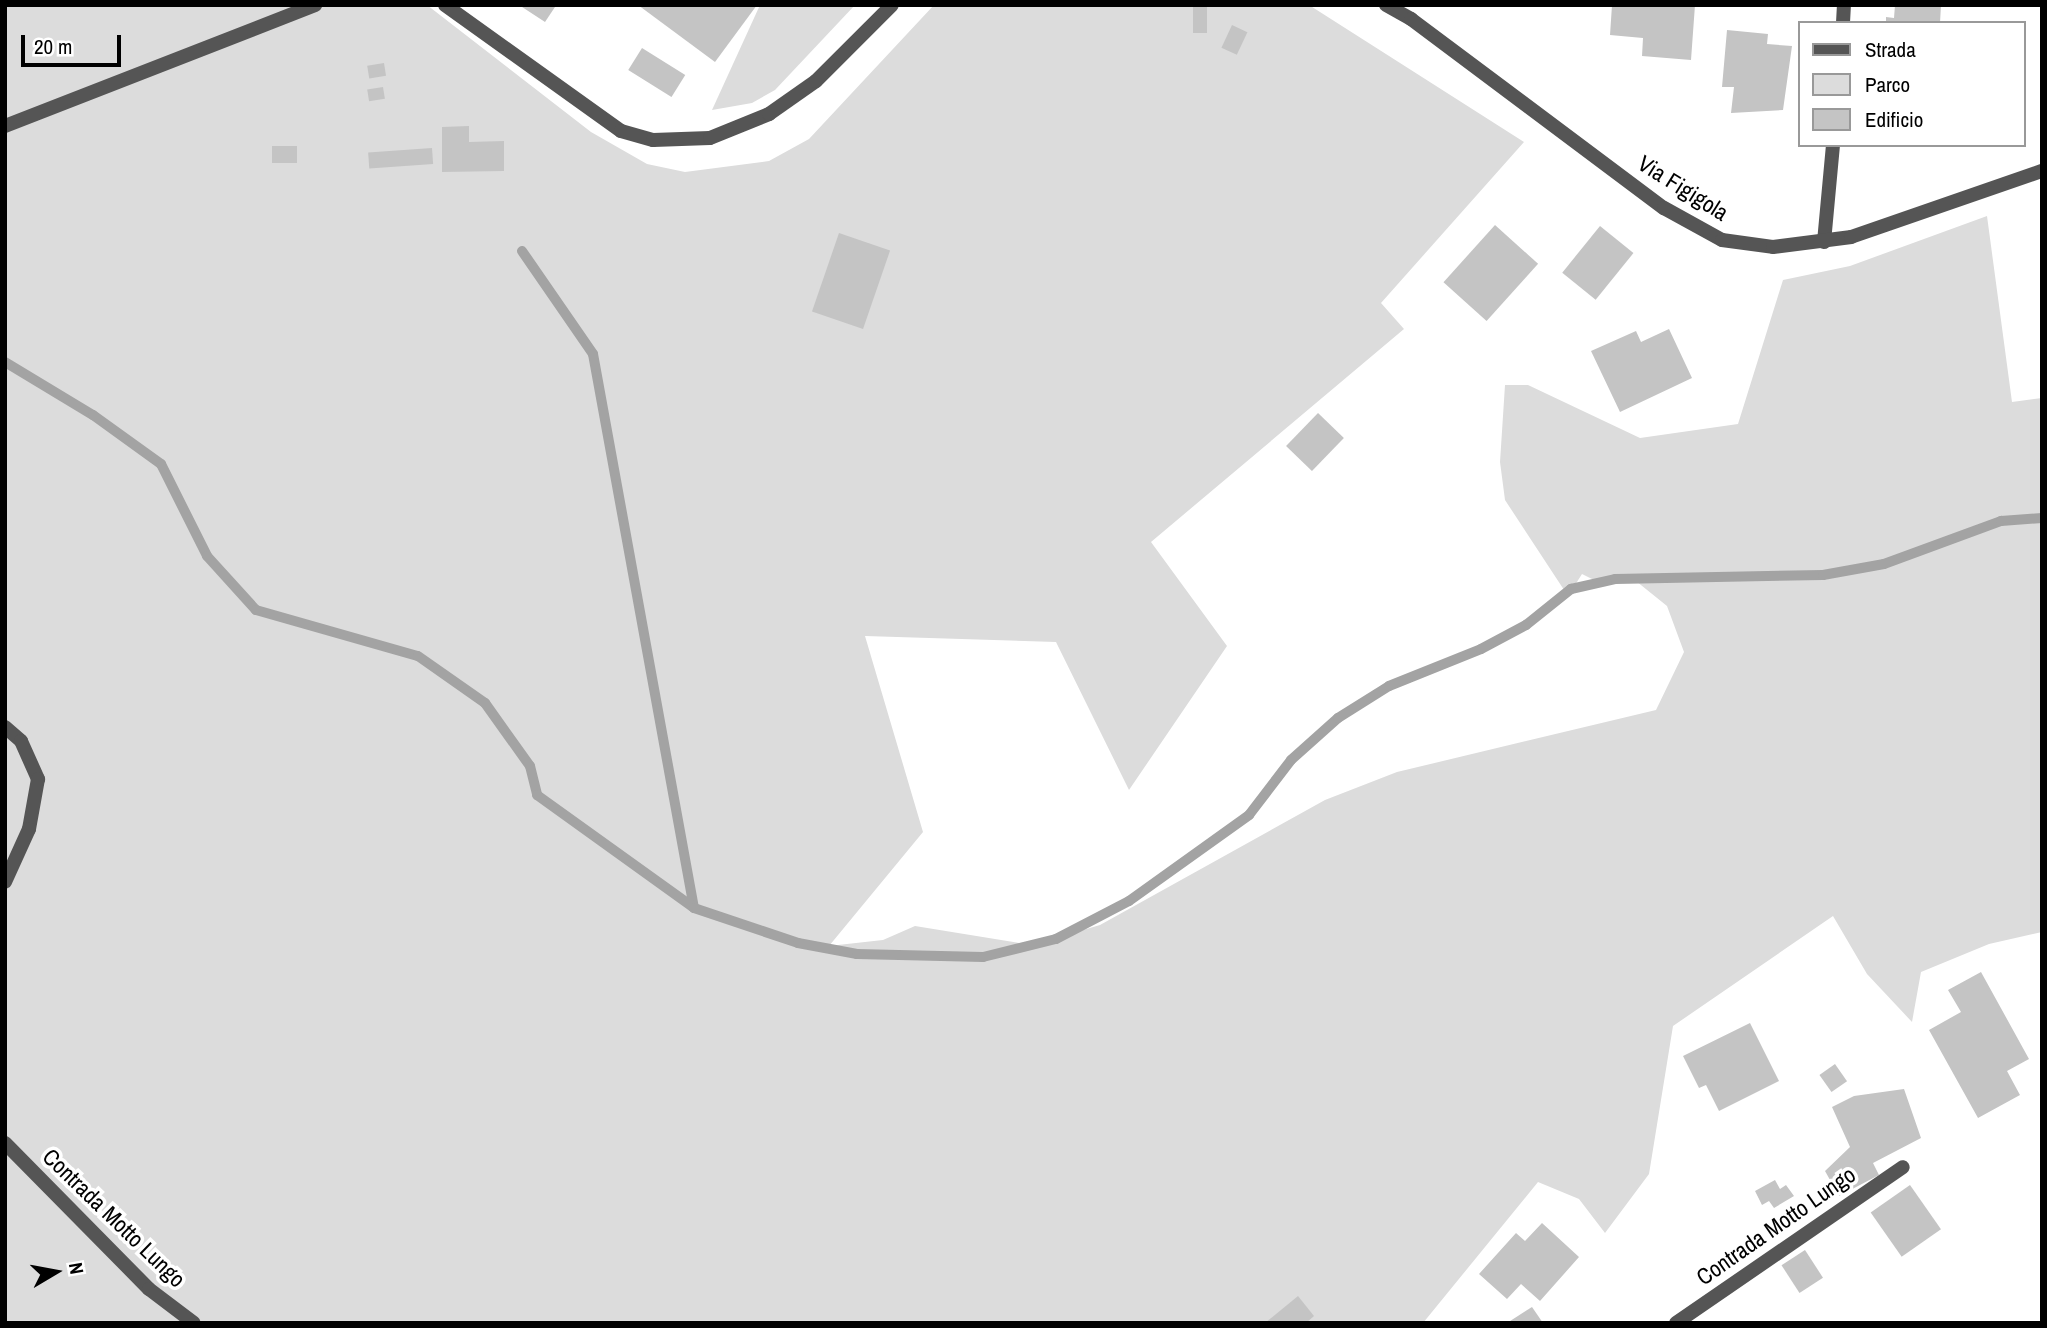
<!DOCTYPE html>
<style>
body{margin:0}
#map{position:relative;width:2047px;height:1328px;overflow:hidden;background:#fff;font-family:"Archivo Narrow",sans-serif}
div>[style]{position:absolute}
.green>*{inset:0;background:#dcdcdc}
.stream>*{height:10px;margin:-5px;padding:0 5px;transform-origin:5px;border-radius:5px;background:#a3a3a3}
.building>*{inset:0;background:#c4c4c4;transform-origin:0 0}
.minor>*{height:14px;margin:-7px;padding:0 7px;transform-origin:7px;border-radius:7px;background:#555}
.tertiary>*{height:14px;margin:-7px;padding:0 7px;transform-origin:7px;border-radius:7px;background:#555}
span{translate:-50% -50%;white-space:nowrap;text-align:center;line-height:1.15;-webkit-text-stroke:7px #fff;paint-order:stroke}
.street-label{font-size:23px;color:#000}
.frame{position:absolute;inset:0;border:7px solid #000;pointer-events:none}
.legend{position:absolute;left:1798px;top:21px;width:228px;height:126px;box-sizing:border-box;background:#fff;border:2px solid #999;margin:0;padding:9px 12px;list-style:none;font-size:21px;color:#000}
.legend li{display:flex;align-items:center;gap:14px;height:35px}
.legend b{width:35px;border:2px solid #999}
.north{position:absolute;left:21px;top:1237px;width:70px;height:70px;-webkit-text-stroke:5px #fff;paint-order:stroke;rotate:80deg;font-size:19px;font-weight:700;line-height:28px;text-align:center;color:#000}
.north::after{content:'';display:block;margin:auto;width:24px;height:32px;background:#000;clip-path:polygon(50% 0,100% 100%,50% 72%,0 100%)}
.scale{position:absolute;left:21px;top:35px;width:100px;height:32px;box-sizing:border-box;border:4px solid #000;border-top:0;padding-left:9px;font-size:21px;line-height:24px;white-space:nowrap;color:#000;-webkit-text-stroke:5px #fff;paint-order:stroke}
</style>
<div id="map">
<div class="green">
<div style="clip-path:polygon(5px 5px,427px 5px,591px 132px,647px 164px,685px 172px,769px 161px,809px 139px,934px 5px,1309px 5px,1524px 142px,1381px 303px,1404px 329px,1151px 542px,1227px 646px,1129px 790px,1056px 642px,865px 636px,923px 832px,829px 946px,883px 940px,915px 926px,1032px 945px,1100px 925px,1325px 800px,1397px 772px,1656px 710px,1684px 652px,1667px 606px,1631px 577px,1598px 582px,1582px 574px,1568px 596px,1505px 500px,1500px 462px,1505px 385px,1528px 385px,1640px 438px,1738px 424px,1783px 280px,1850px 266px,1987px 216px,2012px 402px,2042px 398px,2042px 932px,1989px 944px,1921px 972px,1912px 1022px,1867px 974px,1833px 916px,1673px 1026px,1649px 1174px,1605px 1233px,1579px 1199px,1538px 1182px,1423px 1323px,5px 1323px)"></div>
<div style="clip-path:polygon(760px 5px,855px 5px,775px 90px,752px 103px,712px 110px)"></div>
</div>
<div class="stream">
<div style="left:522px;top:251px;width:125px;rotate:55.4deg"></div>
<div style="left:593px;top:354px;width:563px;rotate:79.67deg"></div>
<div style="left:5px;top:362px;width:103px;rotate:31.1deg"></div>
<div style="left:93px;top:415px;width:84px;rotate:35.8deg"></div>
<div style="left:161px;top:464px;width:103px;rotate:63.4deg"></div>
<div style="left:207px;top:556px;width:73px;rotate:47.8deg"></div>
<div style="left:256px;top:610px;width:168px;rotate:15.9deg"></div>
<div style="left:418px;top:656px;width:82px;rotate:35deg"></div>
<div style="left:485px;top:703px;width:77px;rotate:54.5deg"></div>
<div style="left:530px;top:766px;width:30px;rotate:76deg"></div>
<div style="left:537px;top:795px;width:193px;rotate:35.7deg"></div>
<div style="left:694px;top:908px;width:110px;rotate:18.6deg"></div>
<div style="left:798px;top:943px;width:60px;rotate:10.6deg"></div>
<div style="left:857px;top:954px;width:126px;rotate:1.4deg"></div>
<div style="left:983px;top:957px;width:75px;rotate:-13.9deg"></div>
<div style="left:1056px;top:939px;width:82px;rotate:-27.5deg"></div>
<div style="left:1129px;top:901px;width:148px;rotate:-35.6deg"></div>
<div style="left:1249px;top:815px;width:69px;rotate:-52.6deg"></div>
<div style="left:1291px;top:760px;width:63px;rotate:-41.8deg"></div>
<div style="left:1338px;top:718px;width:60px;rotate:-32.1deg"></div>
<div style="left:1389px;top:686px;width:99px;rotate:-21.9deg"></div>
<div style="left:1481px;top:649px;width:51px;rotate:-28.1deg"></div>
<div style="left:1526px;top:625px;width:58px;rotate:-38.7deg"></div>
<div style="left:1571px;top:589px;width:45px;rotate:-12.8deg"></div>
<div style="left:1615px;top:579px;width:208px;rotate:-1.1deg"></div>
<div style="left:1823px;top:575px;width:62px;rotate:-10.2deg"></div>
<div style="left:1884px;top:564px;width:125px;rotate:-20.2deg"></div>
<div style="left:2001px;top:521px;width:41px;rotate:-4.2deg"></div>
</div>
<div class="building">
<div style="clip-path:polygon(519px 5px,553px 5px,555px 7px,545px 22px)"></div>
<div style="clip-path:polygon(638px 5px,757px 5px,715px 62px)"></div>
<div style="left:1193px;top:5px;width:14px;height:28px"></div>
<div style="clip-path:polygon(1612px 5px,1695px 5px,1691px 60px,1642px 56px,1643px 38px,1610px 35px)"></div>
<div style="clip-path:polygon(1895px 5px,1941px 5px,1940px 23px,1886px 23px,1886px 17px,1894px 18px)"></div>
<div style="left:1232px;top:25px;width:17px;height:25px;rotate:25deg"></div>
<div style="clip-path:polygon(1727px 30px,1768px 34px,1767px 44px,1792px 46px,1783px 110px,1731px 113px,1734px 87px,1722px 87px)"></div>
<div style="left:642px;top:48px;width:51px;height:26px;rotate:32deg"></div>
<div style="left:384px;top:63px;width:13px;height:17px;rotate:81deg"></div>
<div style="left:383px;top:87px;width:12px;height:16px;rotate:81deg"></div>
<div style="clip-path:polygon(469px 126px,469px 142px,504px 141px,504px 171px,442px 172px,442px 127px)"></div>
<div style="left:272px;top:146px;width:25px;height:17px"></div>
<div style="left:432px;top:148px;width:16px;height:64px;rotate:86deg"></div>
<div style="left:1495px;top:225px;width:58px;height:77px;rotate:42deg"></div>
<div style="left:1600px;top:226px;width:43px;height:60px;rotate:39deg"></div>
<div style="left:839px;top:233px;width:54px;height:83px;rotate:19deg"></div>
<div style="clip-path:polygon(1669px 329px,1692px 378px,1620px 412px,1591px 351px,1636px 331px,1641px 342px)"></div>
<div style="left:1318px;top:413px;width:36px;height:46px;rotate:44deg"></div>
<div style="clip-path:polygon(1981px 972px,2029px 1059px,2007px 1071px,2020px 1095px,1978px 1118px,1929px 1030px,1961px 1012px,1948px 990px)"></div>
<div style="clip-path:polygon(1750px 1023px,1779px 1081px,1719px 1111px,1706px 1085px,1699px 1088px,1683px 1056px)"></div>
<div style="left:1835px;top:1064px;width:21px;height:19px;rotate:55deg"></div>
<div style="clip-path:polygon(1904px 1089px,1921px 1138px,1873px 1163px,1879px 1175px,1839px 1196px,1825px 1171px,1850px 1147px,1832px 1107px,1854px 1096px)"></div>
<div style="clip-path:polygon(1775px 1180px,1780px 1189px,1786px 1185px,1794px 1196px,1774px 1208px,1769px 1201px,1762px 1205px,1755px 1191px)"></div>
<div style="left:1910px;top:1185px;width:54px;height:48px;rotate:55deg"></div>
<div style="clip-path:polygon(1542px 1223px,1579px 1257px,1540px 1301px,1521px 1284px,1507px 1299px,1479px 1274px,1516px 1233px,1525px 1241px)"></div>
<div style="left:1805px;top:1250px;width:33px;height:28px;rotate:57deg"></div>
<div style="clip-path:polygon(1298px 1296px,1314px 1316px,1306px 1323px,1265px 1323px)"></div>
<div style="clip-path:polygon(1532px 1307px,1543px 1323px,1507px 1323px)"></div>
</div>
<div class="minor">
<div style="left:1843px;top:23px;width:18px;rotate:-87deg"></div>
<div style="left:5px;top:126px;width:333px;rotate:-21.3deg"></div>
<div style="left:1824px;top:242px;width:97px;rotate:-84.7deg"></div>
<div style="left:5px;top:727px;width:21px;rotate:41deg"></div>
<div style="left:21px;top:741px;width:42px;rotate:65.9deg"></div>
<div style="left:38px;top:779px;width:51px;rotate:100.2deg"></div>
<div style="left:29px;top:829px;width:58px;rotate:114.4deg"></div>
<div style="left:5px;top:1143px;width:205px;rotate:45.4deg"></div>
<div style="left:149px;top:1289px;width:56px;rotate:37.1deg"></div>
<div style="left:1676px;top:1323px;width:275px;rotate:-34.5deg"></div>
</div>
<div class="tertiary">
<div style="left:445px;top:5px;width:216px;rotate:35.6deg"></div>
<div style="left:621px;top:131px;width:33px;rotate:16deg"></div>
<div style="left:653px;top:140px;width:57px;rotate:-2deg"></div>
<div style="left:710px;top:138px;width:64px;rotate:-22.1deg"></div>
<div style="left:769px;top:114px;width:57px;rotate:-35.1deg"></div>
<div style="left:816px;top:81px;width:107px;rotate:-45deg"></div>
<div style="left:1386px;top:5px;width:29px;rotate:29deg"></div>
<div style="left:1411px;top:19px;width:316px;rotate:36.8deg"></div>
<div style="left:1664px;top:208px;width:66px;rotate:28.9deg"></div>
<div style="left:1722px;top:240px;width:51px;rotate:7.8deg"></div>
<div style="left:1773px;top:247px;width:79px;rotate:-7.3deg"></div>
<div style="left:1851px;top:237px;width:202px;rotate:-19.1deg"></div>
</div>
<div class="street-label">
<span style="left:1683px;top:188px;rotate:32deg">Via Figigola</span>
<span style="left:114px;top:1218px;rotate:44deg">Contrada Motto Lungo</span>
<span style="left:1776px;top:1226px;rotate:-35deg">Contrada Motto Lungo</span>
</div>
<div class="frame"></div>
<ul class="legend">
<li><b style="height:9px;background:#555"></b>Strada</li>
<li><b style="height:19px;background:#dcdcdc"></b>Parco</li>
<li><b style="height:19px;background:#c4c4c4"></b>Edificio</li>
</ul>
<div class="north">N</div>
<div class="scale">20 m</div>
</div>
